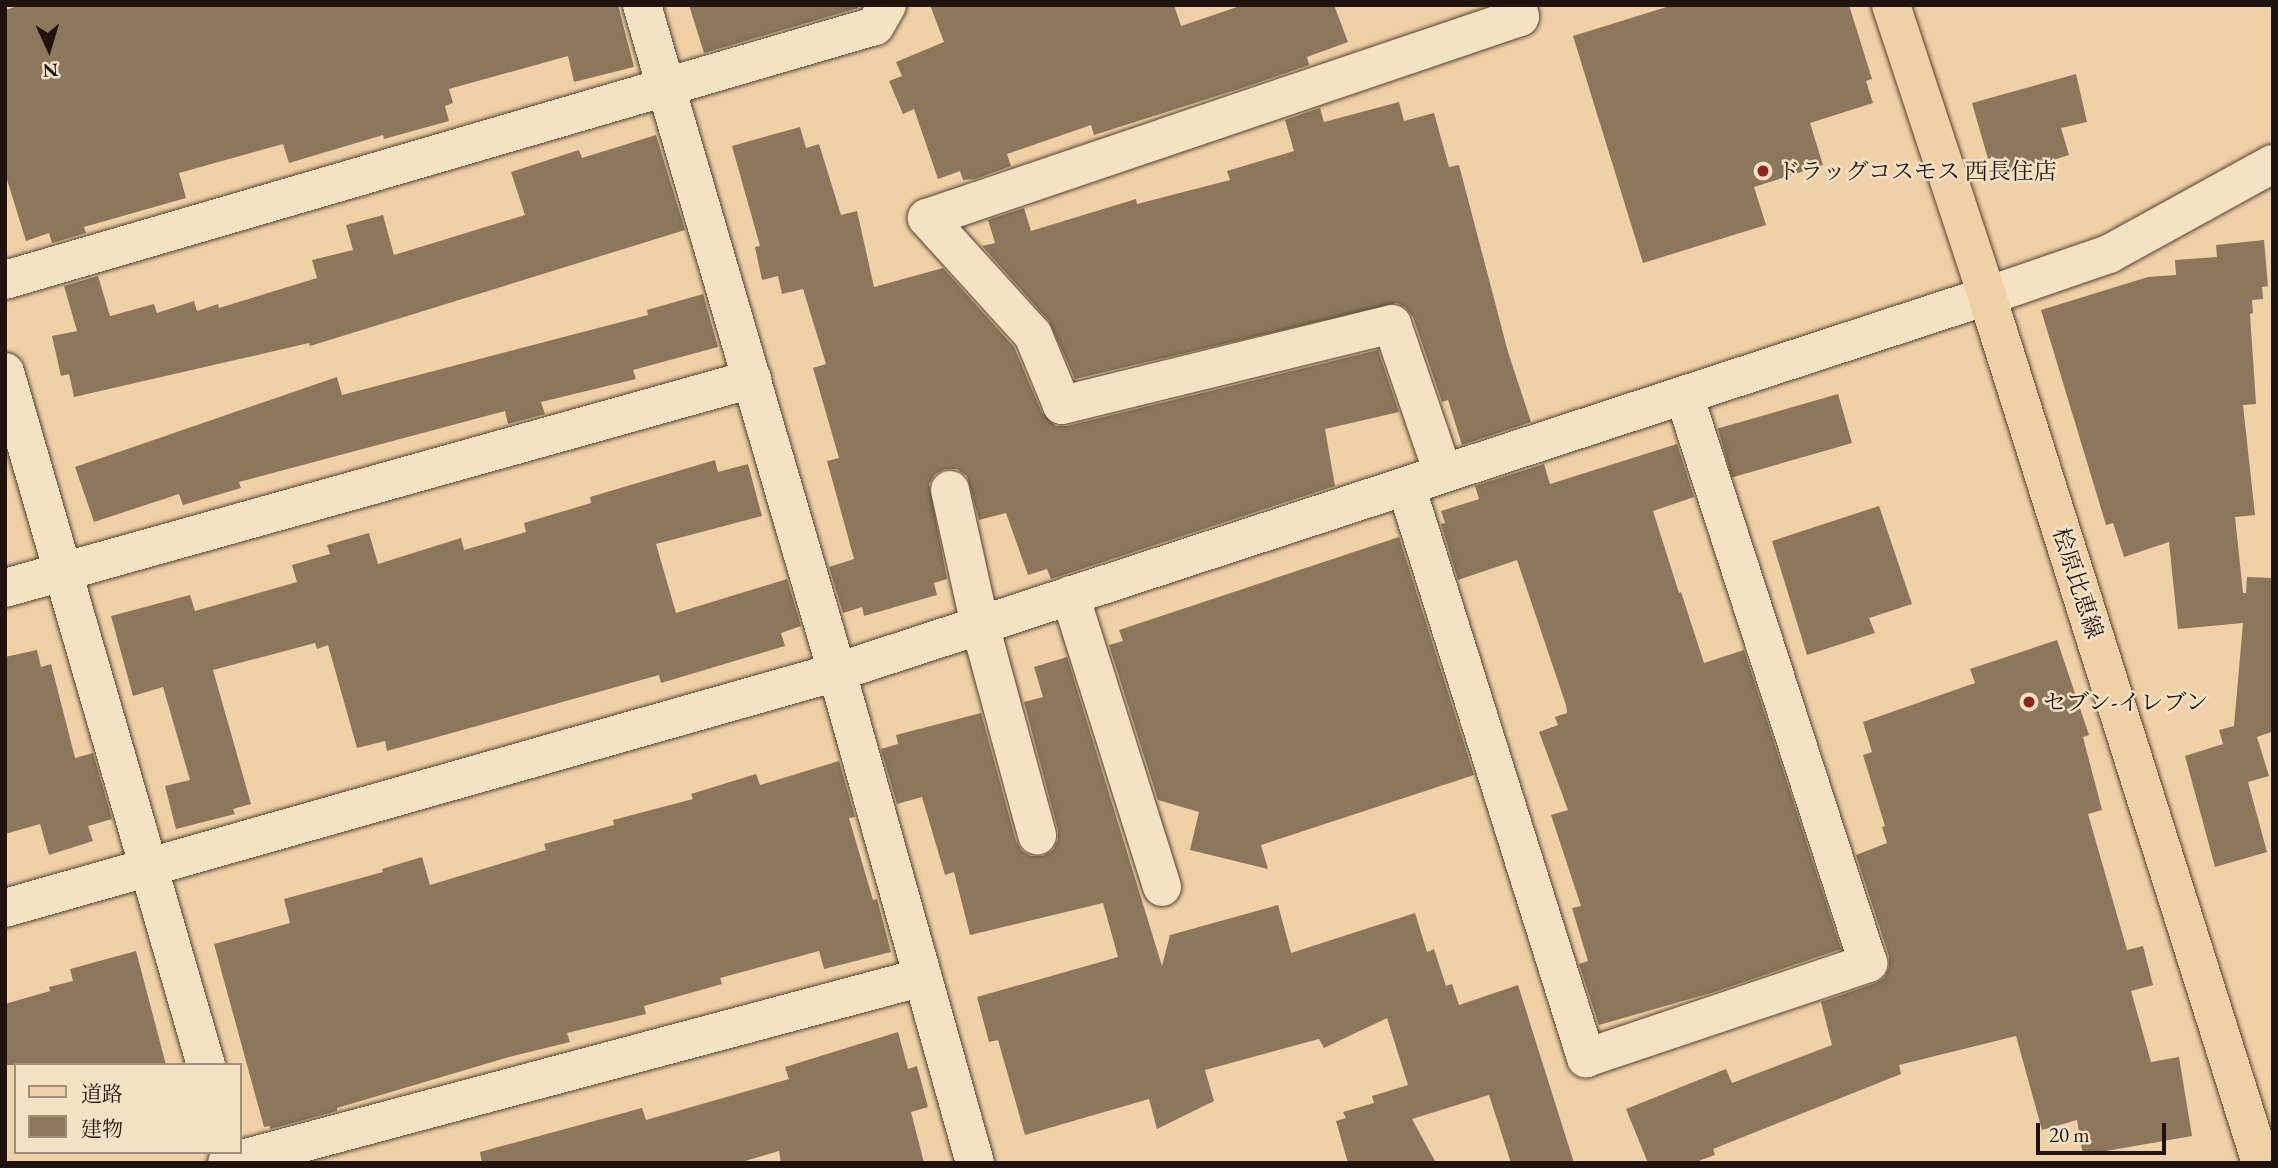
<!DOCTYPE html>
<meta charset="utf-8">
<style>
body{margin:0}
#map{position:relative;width:2278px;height:1168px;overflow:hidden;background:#f0d1a5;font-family:"EB Garamond","Noto Serif JP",serif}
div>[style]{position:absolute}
.building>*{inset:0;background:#8c765c;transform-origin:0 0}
.roads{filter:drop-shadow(0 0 2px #534333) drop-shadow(0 0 2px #534333)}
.minor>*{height:38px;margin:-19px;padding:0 19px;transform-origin:19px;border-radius:19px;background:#f5e1c4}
.major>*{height:38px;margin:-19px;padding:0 19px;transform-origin:19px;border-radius:19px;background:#f0d1a5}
.dots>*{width:19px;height:19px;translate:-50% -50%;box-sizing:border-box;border:4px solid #f5e1c4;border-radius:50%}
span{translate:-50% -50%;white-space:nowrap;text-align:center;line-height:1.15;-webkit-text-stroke:5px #f5e1c4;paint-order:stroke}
.poi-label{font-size:23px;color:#1f140d}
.left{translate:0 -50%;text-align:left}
.street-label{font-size:23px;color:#1f140d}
.frame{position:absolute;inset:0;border:7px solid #1f140d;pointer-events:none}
.legend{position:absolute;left:14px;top:1063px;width:228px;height:91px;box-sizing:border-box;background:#f5e1c4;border:2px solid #9f8f7b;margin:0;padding:9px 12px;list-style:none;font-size:21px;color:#1f140d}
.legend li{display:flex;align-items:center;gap:14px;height:35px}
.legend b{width:35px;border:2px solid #9f8f7b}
.north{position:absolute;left:14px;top:14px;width:70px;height:70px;-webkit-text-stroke:5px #f5e1c4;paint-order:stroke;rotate:176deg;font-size:19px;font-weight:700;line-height:28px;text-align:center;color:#1f140d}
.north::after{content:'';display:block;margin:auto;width:24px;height:32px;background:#1f140d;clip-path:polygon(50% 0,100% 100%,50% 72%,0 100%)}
.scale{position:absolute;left:2036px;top:1123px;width:130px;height:32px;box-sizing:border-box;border:4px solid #1f140d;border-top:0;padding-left:9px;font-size:21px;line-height:24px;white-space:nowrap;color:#1f140d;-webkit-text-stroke:5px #f5e1c4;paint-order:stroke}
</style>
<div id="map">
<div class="building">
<div style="clip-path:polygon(21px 5px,618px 5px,634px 67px,574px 82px,568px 56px,449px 89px,453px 103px,445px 106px,449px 121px,384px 139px,383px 135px,289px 163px,283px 144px,179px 173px,186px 198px,84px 227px,86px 233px,52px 243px,49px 233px,26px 241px,5px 173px,5px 10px)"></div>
<div style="clip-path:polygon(689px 5px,858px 5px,858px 8px,704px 53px)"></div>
<div style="clip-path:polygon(930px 5px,1174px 5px,1181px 26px,1243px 5px,1334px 5px,1348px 42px,1307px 57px,1309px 65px,1242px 88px,1094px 135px,1091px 125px,1007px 154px,1011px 166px,975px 179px,963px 180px,960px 171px,938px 179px,914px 109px,903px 114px,889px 81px,902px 76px,896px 62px,944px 42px)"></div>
<div style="clip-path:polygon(1673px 5px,1849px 5px,1872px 79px,1866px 81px,1873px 103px,1810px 123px,1823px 165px,1754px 187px,1766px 225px,1643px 263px,1573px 36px)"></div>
<div style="clip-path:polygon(2076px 74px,2087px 122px,2061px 128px,2069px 155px,1999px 177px,1994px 157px,1988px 159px,1972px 103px)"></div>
<div style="clip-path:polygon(1399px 102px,1404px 121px,1434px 113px,1449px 167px,1459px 165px,1508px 352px,1531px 422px,1462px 445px,1448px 400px,1442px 402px,1413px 317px,1406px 308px,1397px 303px,1075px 379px,1049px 321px,982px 246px,995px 243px,988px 220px,1024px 208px,1031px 231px,1136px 199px,1137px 204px,1230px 180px,1227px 171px,1294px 151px,1285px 120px,1320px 108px,1324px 122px)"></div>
<div style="clip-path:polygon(800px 127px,806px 148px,819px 144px,841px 215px,857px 211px,874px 287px,943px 268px,1014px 347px,1042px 413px,1056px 426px,1067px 426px,1378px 350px,1399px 412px,1325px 429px,1335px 486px,1051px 579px,1047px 569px,1028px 575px,1006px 513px,979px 520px,967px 476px,957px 469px,945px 469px,935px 474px,929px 484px,947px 579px,934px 583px,937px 595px,864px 616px,862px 607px,843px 613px,829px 567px,854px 559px,827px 461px,839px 458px,813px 368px,826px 364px,803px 289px,782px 294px,778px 276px,762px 280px,755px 247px,760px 246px,732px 146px)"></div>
<div style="clip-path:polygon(656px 135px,685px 230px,310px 346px,309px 343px,74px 397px,69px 374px,61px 376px,52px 336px,77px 331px,64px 286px,98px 276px,110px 316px,154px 304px,157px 313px,194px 301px,197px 311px,218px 304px,219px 308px,317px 278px,312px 260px,353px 250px,346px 225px,383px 215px,394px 255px,525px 215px,511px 172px,579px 150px,582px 158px)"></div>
<div style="clip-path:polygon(2264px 240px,2268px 286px,2262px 287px,2263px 299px,2252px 300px,2253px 313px,2250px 314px,2256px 404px,2243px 405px,2255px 515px,2235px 517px,2243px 593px,2246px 593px,2247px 577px,2273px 578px,2271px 732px,2257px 737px,2269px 776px,2248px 782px,2267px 852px,2215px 867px,2185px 756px,2223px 744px,2219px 730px,2234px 726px,2243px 623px,2178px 629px,2169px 542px,2124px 557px,2113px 523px,2106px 525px,2041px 310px,2148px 277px,2176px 275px,2175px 260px,2217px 257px,2216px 245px)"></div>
<div style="clip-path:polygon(703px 294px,718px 347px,633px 370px,636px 379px,541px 402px,545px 414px,508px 424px,505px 411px,239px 482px,241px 488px,183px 505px,179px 494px,94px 522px,75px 467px,337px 377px,342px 395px,648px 315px,647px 310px)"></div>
<div style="left:1838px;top:394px;width:51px;height:125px;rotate:74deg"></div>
<div style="clip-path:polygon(1677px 444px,1694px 497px,1653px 511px,1679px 593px,1681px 592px,1704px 663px,1744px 650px,1841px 949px,1714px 992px,1599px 1025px,1579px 964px,1588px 961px,1572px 908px,1581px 906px,1551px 815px,1568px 810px,1539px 732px,1558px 725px,1555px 717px,1567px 713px,1566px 705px,1517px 560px,1458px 580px,1441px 524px,1445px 523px,1441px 511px,1479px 499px,1475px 486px,1544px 464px,1550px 484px)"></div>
<div style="clip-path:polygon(715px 460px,718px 472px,748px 464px,762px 516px,656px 544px,676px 613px,787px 579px,801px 626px,781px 633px,785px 646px,661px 683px,659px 675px,387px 751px,385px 741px,357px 748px,328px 645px,317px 649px,315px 643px,213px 670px,251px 804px,233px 809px,235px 814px,176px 829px,165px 786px,190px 780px,163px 687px,133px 696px,111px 616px,190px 595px,195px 611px,297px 582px,292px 565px,330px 554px,327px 545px,369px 533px,378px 564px,461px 538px,464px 550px,526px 532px,524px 523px,591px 503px,590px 497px)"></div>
<div style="clip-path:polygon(1879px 506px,1912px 604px,1869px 618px,1875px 633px,1807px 655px,1772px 541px)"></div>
<div style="clip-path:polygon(1399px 537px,1474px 775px,1261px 845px,1268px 869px,1190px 850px,1199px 812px,1158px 800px,1109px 645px,1123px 641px,1119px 630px)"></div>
<div style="clip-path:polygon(2057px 640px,2089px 735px,2083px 737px,2102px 810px,2088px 814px,2127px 950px,2143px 946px,2153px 985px,2131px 991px,2151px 1062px,2179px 1057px,2192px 1136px,2083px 1155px,2077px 1120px,2042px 1130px,2016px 1036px,1899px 1065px,1901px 1074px,1713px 1149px,1715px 1155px,1693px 1163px,1648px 1163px,1626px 1109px,1726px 1069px,1732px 1083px,1832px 1045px,1821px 1002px,1876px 983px,1884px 978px,1889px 968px,1889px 956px,1856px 855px,1887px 843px,1882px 827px,1885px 826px,1863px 755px,1872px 752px,1863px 722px,1975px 683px,1970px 669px)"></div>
<div style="clip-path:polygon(37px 650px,41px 667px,51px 664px,75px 758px,93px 753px,112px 819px,88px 826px,93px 841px,49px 855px,40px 824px,5px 834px,5px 657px)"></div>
<div style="clip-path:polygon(1067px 657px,1162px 966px,1170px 935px,1278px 905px,1291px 953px,1415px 913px,1427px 952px,1434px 949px,1446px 986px,1452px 984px,1459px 1005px,1518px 985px,1574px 1163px,1511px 1163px,1489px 1095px,1412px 1119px,1436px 1163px,1348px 1163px,1336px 1121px,1346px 1118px,1343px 1112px,1374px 1103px,1372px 1096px,1408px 1085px,1387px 1018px,1324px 1048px,1319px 1039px,1205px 1070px,1214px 1101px,1157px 1129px,1149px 1099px,1025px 1135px,998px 1040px,989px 1042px,977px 997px,1118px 957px,1103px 903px,970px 935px,954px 872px,945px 875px,922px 797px,897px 804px,881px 749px,898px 744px,896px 735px,981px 713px,1016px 841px,1022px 851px,1031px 856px,1043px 856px,1053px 850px,1058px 840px,1058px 830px,1024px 702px,1043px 697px,1034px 667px)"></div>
<div style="clip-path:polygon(839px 761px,855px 817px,849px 818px,873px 900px,877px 899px,891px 952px,824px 969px,819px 951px,720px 978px,722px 984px,644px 1006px,646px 1014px,567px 1033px,570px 1042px,509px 1057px,337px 1108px,337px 1111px,270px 1129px,270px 1126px,264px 1127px,214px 944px,290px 923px,284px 899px,383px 872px,382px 869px,422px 857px,430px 885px,546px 850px,544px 844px,614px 825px,613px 820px,693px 799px,691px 794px,756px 774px,760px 785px)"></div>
<div style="clip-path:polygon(136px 951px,166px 1065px,5px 1065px,5px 1004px,50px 991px,49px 987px,73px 981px,70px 969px)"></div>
<div style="clip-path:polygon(898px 1032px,908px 1069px,917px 1066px,928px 1107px,911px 1112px,924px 1163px,781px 1163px,779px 1151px,738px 1163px,482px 1163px,480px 1152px,642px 1108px,646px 1120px,789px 1079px,785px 1067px)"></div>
</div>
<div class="roads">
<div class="minor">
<div style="left:642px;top:5px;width:695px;rotate:73.7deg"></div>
<div style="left:837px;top:672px;width:510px;rotate:74.3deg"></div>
<div style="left:5px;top:280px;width:906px;rotate:-16.28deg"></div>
<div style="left:875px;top:26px;width:24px;rotate:-60deg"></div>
<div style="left:5px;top:372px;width:722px;rotate:73.83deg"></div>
<div style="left:1443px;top:473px;width:157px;rotate:-108.9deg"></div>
<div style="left:1392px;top:324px;width:340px;rotate:166.2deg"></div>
<div style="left:1062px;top:405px;width:76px;rotate:-112.5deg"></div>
<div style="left:1033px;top:335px;width:158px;rotate:-132.2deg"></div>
<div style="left:927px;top:218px;width:626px;rotate:-18.72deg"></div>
<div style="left:1520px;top:17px;width:12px;rotate:-104deg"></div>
<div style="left:1406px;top:486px;width:600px;rotate:72.53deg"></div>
<div style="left:1586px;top:1058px;width:298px;rotate:-18.6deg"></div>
<div style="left:1868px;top:963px;width:597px;rotate:-107.95deg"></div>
<div style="left:950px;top:490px;width:138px;rotate:77.5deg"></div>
<div style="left:980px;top:625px;width:218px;rotate:74.8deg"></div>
<div style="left:5px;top:588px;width:776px;rotate:-15.63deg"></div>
<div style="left:1070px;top:595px;width:306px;rotate:72.5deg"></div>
<div style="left:5px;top:908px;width:865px;rotate:-15.84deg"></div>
<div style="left:837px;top:672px;width:1210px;rotate:-18.11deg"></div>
<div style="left:1987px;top:296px;width:129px;rotate:-19deg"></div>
<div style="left:2109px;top:254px;width:187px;rotate:-28.8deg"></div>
<div style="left:227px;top:1163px;width:720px;rotate:-14.96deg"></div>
</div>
<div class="major">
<div style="left:1891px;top:5px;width:306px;rotate:71.7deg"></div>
<div style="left:1987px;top:296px;width:909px;rotate:72.46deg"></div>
</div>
</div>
<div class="dots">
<div style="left:1763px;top:171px;background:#8f2418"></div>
<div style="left:2029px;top:702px;background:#8f2418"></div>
</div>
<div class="poi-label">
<span class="left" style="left:1777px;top:171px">ドラッグコスモス 西長住店</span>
<span class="left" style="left:2043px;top:702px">セブン-イレブン</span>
</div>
<div class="street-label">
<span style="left:2078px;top:583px;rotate:72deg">桧原比恵線</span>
</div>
<div class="frame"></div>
<ul class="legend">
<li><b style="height:9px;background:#f0d1a5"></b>道路</li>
<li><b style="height:19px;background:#8c765c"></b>建物</li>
</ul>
<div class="north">N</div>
<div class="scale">20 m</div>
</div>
